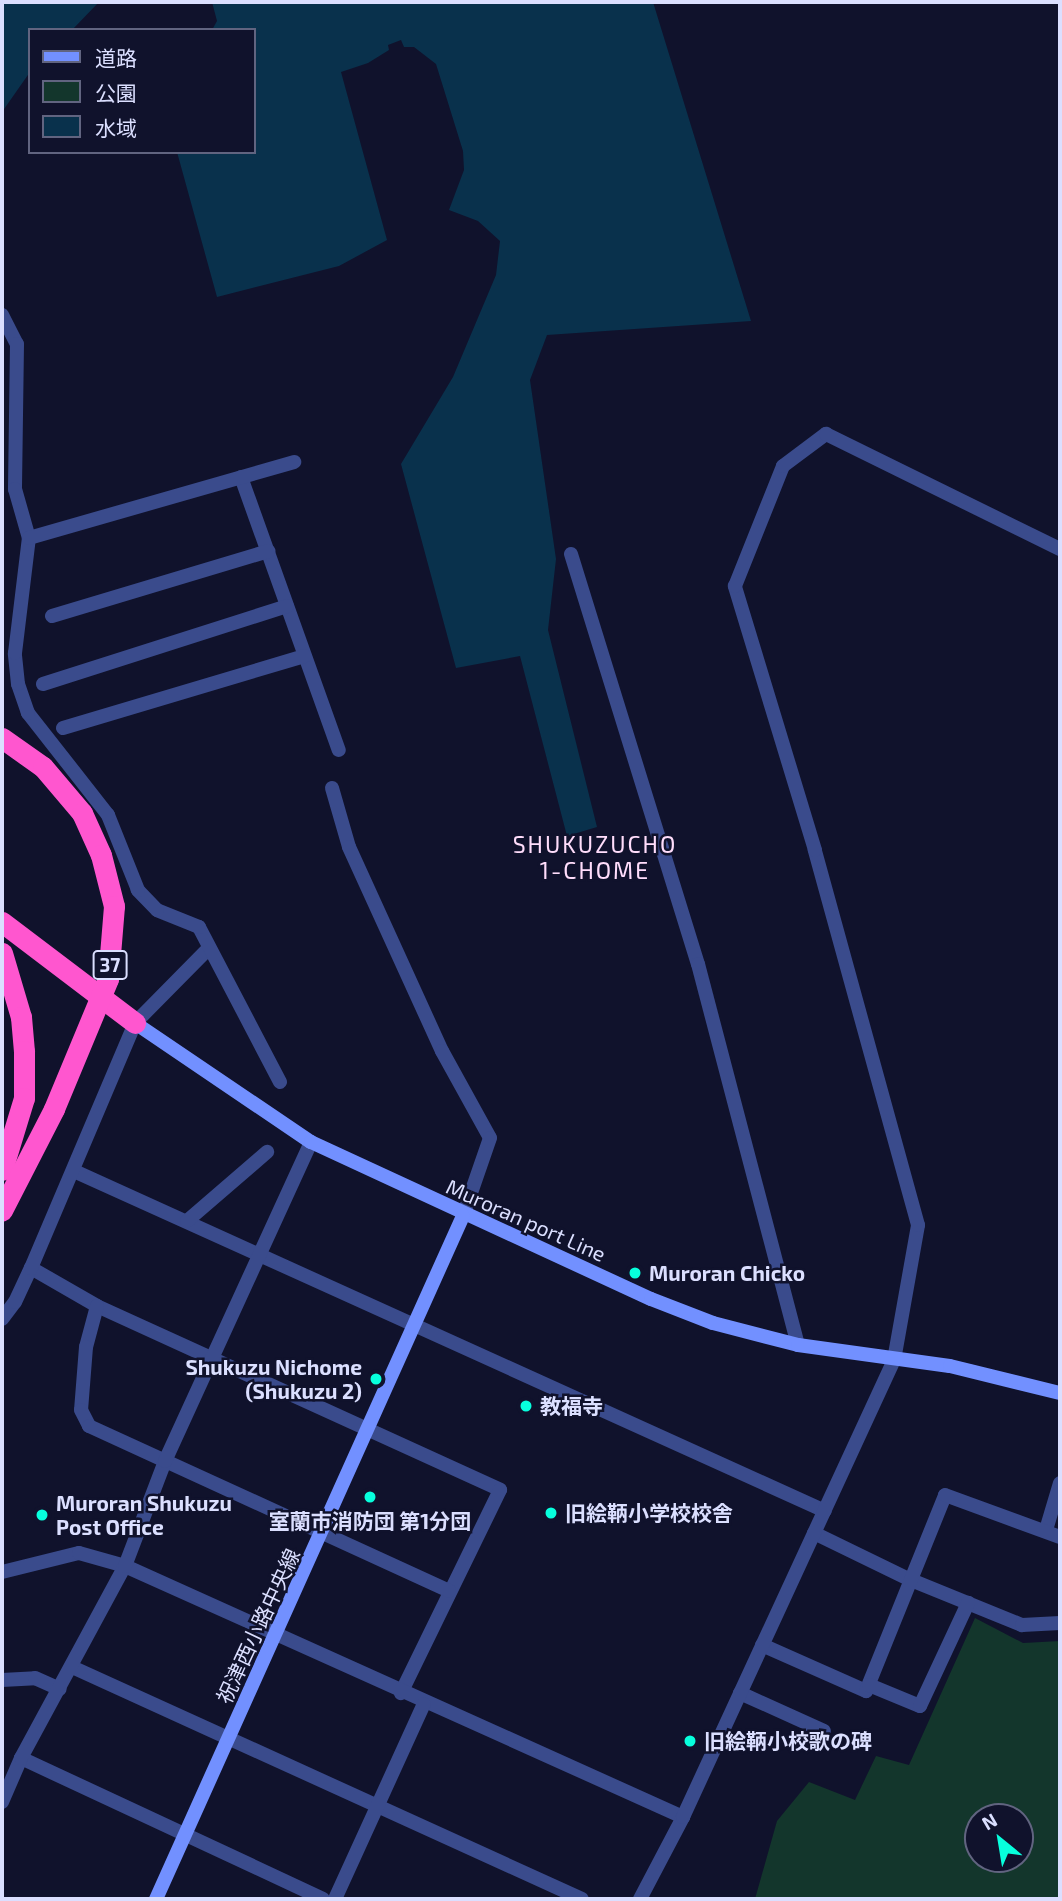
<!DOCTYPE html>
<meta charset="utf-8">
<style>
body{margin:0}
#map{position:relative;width:1062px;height:1901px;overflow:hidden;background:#10122c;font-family:"Exo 2","Noto Sans JP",sans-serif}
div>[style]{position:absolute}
.green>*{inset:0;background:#13362c}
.water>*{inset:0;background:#09314c}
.minor>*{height:14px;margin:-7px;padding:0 7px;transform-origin:7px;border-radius:7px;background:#3a4b8c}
.tertiary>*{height:14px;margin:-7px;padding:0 7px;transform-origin:7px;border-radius:7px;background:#3a4b8c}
.secondary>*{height:14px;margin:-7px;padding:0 7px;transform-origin:7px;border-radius:7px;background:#7290ff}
.motorway>*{height:21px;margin:-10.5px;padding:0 10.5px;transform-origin:10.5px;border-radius:10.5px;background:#ff56cf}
.motorway-bridge>*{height:21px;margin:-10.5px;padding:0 10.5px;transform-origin:10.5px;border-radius:10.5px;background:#ff56cf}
.dots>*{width:19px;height:19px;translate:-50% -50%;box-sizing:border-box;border:4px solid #10122c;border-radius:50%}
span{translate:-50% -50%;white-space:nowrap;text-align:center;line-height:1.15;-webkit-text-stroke:5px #10122c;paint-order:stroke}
.shield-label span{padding:2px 5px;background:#10122c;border:2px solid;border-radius:5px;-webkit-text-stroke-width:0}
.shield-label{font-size:19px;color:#dbdfff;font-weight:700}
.street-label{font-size:21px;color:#dbdfff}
.poi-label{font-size:21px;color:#dbdfff;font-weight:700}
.left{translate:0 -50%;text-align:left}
.right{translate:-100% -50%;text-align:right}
.neighbourhood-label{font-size:23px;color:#ffddfb;letter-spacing:2px}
.frame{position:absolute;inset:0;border:4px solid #dbdfff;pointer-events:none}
.legend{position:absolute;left:28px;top:28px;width:228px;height:126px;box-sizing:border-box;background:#10122c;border:2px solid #616480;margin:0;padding:9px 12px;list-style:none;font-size:21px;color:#dbdfff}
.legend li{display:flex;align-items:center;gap:14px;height:35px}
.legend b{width:35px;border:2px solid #616480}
.north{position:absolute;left:964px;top:1803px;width:70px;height:70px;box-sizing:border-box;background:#10122c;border:2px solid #616480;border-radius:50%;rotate:330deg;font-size:19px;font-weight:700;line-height:28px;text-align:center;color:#dbdfff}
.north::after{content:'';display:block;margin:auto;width:24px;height:32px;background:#07ffdd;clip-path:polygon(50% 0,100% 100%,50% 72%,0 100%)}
</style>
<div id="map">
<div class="green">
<div style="clip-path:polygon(evenodd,975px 1618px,1023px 1643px,1060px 1641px,1060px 1899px,755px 1899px,777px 1821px,809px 1782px,855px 1800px,876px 1756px,909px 1765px,975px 1618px,978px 1817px,1020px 1817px,1020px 1859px,978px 1859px,978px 1817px)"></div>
</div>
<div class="water">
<div style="clip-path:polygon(2px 2px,99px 2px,72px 30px,30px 30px,30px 72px,2px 112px)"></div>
<div style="clip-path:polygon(212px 2px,653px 2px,751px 321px,547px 335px,530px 380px,556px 559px,548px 630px,597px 827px,567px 836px,520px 656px,456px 668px,401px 464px,453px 377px,496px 275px,500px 241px,478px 221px,449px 210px,464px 170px,463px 151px,436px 64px,414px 47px,404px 47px,401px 40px,388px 45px,389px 50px,368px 63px,341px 72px,387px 240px,339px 266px,217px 297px,177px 152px,254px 152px,254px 30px,212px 30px,217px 21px)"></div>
</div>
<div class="minor">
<div style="left:2px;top:315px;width:33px;rotate:63deg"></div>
<div style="left:17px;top:344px;width:145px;rotate:90.8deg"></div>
<div style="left:15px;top:489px;width:51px;rotate:74.1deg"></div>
<div style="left:241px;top:477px;width:290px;rotate:70.3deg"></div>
<div style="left:571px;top:554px;width:429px;rotate:72.8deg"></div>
<div style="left:698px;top:964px;width:394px;rotate:75.3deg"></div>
<div style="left:52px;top:616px;width:226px;rotate:-16.7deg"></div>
<div style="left:43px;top:684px;width:256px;rotate:-17.7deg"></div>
<div style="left:63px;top:728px;width:252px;rotate:-16.6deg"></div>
<div style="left:332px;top:788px;width:61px;rotate:73.9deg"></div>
<div style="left:349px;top:847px;width:224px;rotate:65.5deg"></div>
<div style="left:442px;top:1051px;width:99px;rotate:61.1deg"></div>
<div style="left:490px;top:1138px;width:83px;rotate:109.1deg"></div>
<div style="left:135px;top:1023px;width:105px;rotate:-45.4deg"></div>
<div style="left:280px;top:1082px;width:175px;rotate:-117.6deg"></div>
<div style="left:199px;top:927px;width:45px;rotate:-158deg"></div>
<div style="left:157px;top:910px;width:28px;rotate:-134deg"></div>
<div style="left:138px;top:890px;width:81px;rotate:-111.8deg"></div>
<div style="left:108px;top:815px;width:130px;rotate:-128.1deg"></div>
<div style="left:28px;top:713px;width:31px;rotate:-109deg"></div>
<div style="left:18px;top:684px;width:31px;rotate:-96deg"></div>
<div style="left:15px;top:653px;width:116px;rotate:-83.1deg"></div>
<div style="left:29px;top:538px;width:276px;rotate:-16deg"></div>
<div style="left:74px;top:1171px;width:824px;rotate:24.36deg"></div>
<div style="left:187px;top:1221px;width:106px;rotate:-40.8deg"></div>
<div style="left:31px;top:1268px;width:76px;rotate:29.9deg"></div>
<div style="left:97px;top:1306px;width:443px;rotate:24.5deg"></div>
<div style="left:500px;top:1490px;width:226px;rotate:116deg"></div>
<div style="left:97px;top:1306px;width:42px;rotate:105deg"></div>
<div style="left:86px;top:1347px;width:63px;rotate:94.5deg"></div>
<div style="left:81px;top:1410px;width:18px;rotate:63deg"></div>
<div style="left:89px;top:1426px;width:396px;rotate:24.6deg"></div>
<div style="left:1046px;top:1530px;width:49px;rotate:-73.4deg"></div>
<div style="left:814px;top:1533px;width:108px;rotate:25.9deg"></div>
<div style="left:911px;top:1580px;width:120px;rotate:22.1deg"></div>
<div style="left:1022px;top:1625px;width:38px;rotate:-3deg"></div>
<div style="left:2px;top:1572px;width:79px;rotate:-13.9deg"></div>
<div style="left:79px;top:1553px;width:48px;rotate:15.8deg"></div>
<div style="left:125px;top:1566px;width:612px;rotate:24.22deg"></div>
<div style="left:762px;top:1645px;width:114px;rotate:23.9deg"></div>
<div style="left:866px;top:1691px;width:211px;rotate:-68deg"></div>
<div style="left:945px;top:1495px;width:122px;rotate:20.1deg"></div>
<div style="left:72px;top:1667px;width:560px;rotate:24.46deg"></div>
<div style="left:2px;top:1680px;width:33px;rotate:-3deg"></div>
<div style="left:35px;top:1678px;width:27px;rotate:24deg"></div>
<div style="left:869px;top:1685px;width:55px;rotate:22.4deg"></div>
<div style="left:920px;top:1706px;width:114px;rotate:-65deg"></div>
<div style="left:740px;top:1693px;width:92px;rotate:24.3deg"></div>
<div style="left:21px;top:1758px;width:333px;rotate:25deg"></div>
<div style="left:2px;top:1802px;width:48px;rotate:-66.6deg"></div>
<div style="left:21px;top:1758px;width:218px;rotate:-61.6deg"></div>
<div style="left:125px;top:1566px;width:112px;rotate:-69.1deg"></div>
<div style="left:165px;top:1461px;width:351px;rotate:-65.4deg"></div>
<div style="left:335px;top:1899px;width:214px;rotate:-65.5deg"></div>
<div style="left:640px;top:1899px;width:93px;rotate:-62.3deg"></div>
<div style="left:683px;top:1817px;width:503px;rotate:-65.22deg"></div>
<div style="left:894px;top:1360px;width:137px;rotate:-79.9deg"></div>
<div style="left:918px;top:1225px;width:389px;rotate:-105.4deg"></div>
<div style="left:815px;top:850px;width:276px;rotate:-106.9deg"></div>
<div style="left:735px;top:586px;width:129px;rotate:-68.2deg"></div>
<div style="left:783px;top:466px;width:54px;rotate:-36.7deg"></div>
<div style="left:826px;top:434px;width:261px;rotate:26.2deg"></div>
</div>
<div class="tertiary">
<div style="left:2px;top:1319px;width:21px;rotate:-53deg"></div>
<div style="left:15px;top:1302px;width:38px;rotate:-65deg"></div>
<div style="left:31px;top:1268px;width:266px;rotate:-67deg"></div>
</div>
<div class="secondary">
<div style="left:135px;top:1023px;width:212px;rotate:34.1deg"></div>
<div style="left:311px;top:1142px;width:374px;rotate:24.8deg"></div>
<div style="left:651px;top:1299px;width:66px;rotate:21.2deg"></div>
<div style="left:713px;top:1323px;width:88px;rotate:14.5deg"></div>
<div style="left:798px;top:1345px;width:153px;rotate:7.9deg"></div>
<div style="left:950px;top:1366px;width:113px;rotate:13.8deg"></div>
<div style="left:156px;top:1899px;width:749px;rotate:-65.8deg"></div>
</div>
<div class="motorway">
<div style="left:2px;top:922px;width:167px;rotate:37.2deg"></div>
<div style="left:2px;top:953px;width:67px;rotate:73.5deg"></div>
<div style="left:21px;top:1017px;width:34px;rotate:85deg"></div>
<div style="left:24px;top:1051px;width:47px;rotate:90deg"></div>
<div style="left:24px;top:1098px;width:75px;rotate:107deg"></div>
</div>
<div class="motorway-bridge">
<div style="left:2px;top:738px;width:50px;rotate:35.3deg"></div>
<div style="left:43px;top:767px;width:60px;rotate:49.7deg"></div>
<div style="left:82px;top:813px;width:46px;rotate:65.7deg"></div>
<div style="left:101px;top:855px;width:53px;rotate:75.7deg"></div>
<div style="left:114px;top:906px;width:73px;rotate:94.7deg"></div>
<div style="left:108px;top:979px;width:141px;rotate:112.6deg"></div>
<div style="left:54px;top:1109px;width:114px;rotate:117.2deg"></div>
</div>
<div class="dots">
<div style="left:635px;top:1273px;background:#07ffdd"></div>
<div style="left:376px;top:1379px;background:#07ffdd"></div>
<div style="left:526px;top:1406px;background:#07ffdd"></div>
<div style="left:370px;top:1497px;background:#07ffdd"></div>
<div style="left:551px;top:1513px;background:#07ffdd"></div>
<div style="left:42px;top:1515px;background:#07ffdd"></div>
<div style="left:690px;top:1741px;background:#07ffdd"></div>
</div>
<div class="shield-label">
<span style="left:110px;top:965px">37</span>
</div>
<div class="street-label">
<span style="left:526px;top:1220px;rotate:24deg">Muroran port Line</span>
<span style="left:258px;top:1626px;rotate:-65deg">祝津西小路中央線</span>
</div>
<div class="poi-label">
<span class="left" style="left:649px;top:1273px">Muroran Chicko</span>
<span class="right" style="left:362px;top:1379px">Shukuzu Nichome<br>(Shukuzu 2)</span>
<span class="left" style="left:540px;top:1406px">教福寺</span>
<span class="left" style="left:56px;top:1515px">Muroran Shukuzu<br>Post Office</span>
<span class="left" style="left:565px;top:1513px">旧絵鞆小学校校舎</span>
<span style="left:370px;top:1521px">室蘭市消防団 第1分団</span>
<span class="left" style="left:704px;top:1741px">旧絵鞆小校歌の碑</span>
</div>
<div class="neighbourhood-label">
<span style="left:595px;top:857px">SHUKUZUCHO<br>1-CHOME</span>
</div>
<div class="frame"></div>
<ul class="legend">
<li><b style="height:9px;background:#7290ff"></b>道路</li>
<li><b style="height:19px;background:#13362c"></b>公園</li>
<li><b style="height:19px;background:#09314c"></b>水域</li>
</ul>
<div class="north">N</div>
</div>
